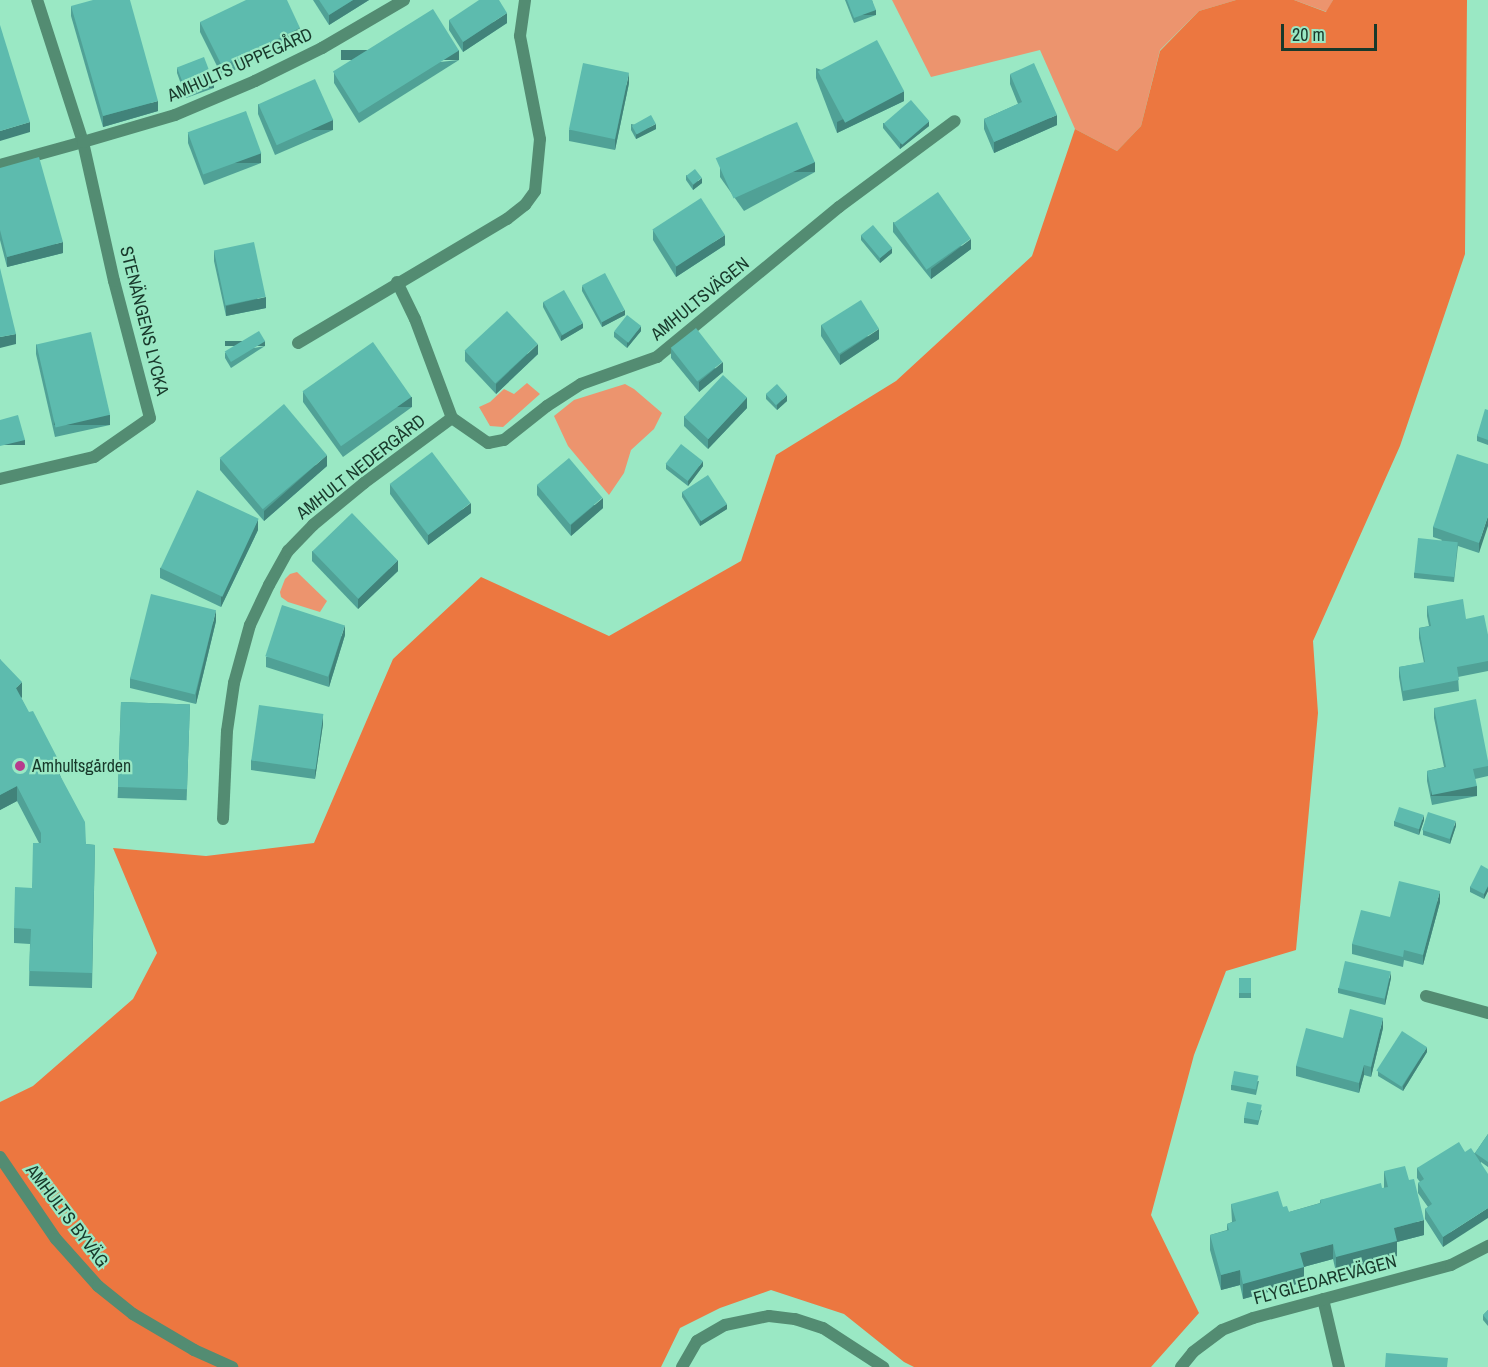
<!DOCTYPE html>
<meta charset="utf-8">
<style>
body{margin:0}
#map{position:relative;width:1488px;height:1367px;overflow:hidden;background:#9ae8c4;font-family:"Archivo Narrow",sans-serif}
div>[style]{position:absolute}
.green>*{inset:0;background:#ec946e}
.forest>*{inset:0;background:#ec7740}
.minor>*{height:12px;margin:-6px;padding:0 6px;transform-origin:6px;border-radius:6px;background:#538c72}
.wall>*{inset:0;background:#50a196;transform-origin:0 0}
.shaded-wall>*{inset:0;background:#41837a;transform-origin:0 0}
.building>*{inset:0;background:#5dbbae;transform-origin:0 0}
.dots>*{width:16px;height:16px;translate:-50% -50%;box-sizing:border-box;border:3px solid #9ae8c4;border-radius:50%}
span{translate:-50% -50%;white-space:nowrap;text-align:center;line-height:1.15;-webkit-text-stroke:4.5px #9ae8c4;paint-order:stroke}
.street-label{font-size:18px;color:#18392b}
.poi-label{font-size:18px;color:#18392b}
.left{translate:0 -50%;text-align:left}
.scale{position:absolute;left:1281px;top:24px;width:96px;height:27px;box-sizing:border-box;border:3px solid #18392b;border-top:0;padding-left:8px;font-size:18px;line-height:21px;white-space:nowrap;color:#18392b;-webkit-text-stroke:4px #9ae8c4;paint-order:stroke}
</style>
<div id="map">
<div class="green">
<div style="clip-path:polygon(892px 0,1236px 0,1199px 11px,1160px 50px,1141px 126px,1117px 151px,1075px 129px,1040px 50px,931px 77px)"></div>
<div style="clip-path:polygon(1294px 0,1333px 0,1327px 12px)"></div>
<div style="clip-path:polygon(527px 383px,540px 394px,503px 427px,490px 426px,479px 407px,490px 402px,504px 389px,514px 394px)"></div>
<div style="clip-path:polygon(625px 384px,634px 389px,662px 413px,654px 429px,631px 450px,624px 473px,609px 495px,568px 446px,554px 416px,574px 400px)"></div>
<div style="clip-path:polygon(297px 572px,327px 601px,320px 612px,288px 602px,281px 597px,280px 592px,285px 579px,290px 574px)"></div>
</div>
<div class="forest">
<div style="clip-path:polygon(1236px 0,1294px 0,1326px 12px,1333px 0,1467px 0,1465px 254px,1400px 446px,1313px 641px,1318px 713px,1296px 950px,1226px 971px,1194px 1055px,1151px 1215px,1199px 1313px,1151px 1367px,914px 1367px,904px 1362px,844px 1314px,771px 1290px,720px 1308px,680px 1328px,661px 1367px,0 1367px,0 1102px,33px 1086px,133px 999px,157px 953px,113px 848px,206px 856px,314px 843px,393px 659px,481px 577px,609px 636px,741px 561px,776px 455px,896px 381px,1032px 256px,1075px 129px,1117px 151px,1141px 126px,1160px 51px,1199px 11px)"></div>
</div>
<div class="minor">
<div style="left:0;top:165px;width:86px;rotate:-15.5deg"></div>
<div style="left:83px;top:142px;width:149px;rotate:-107.9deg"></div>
<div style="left:397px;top:282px;width:41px;rotate:64.1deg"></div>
<div style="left:415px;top:319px;width:106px;rotate:69.5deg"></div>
<div style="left:452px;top:418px;width:44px;rotate:34.8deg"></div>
<div style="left:488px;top:443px;width:16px;rotate:-11deg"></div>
<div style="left:504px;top:440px;width:55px;rotate:-38.3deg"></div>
<div style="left:547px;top:406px;width:40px;rotate:-32.9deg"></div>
<div style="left:581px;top:384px;width:81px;rotate:-19.6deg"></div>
<div style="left:657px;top:357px;width:236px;rotate:-39.5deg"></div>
<div style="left:839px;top:207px;width:144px;rotate:-36.6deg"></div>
<div style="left:298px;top:343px;width:243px;rotate:-30.7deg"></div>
<div style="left:507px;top:219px;width:23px;rotate:-38deg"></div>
<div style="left:525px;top:205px;width:17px;rotate:-54deg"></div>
<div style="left:535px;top:191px;width:52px;rotate:-84.5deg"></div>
<div style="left:540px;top:139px;width:105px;rotate:-101deg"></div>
<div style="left:520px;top:36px;width:36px;rotate:-82deg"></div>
<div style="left:0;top:479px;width:97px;rotate:-13.2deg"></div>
<div style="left:94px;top:457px;width:68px;rotate:-34.9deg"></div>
<div style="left:150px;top:418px;width:142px;rotate:-104.7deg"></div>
<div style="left:114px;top:281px;width:142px;rotate:-102.6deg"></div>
<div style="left:83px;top:142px;width:96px;rotate:-16.4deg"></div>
<div style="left:175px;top:115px;width:87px;rotate:-23deg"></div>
<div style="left:255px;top:81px;width:75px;rotate:-26.2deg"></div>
<div style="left:322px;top:48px;width:95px;rotate:-30.3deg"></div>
<div style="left:223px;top:819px;width:88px;rotate:-87.4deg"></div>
<div style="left:227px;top:731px;width:49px;rotate:-81.7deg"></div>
<div style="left:234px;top:683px;width:60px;rotate:-74.6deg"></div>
<div style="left:250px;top:625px;width:44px;rotate:-64.6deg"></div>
<div style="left:269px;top:585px;width:39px;rotate:-61deg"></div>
<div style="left:288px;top:551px;width:36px;rotate:-46deg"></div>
<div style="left:313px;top:525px;width:66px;rotate:-39.5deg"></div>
<div style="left:364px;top:483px;width:109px;rotate:-36.5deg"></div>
<div style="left:1426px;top:996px;width:64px;rotate:15.3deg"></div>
<div style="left:0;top:1157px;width:99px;rotate:55.7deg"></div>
<div style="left:56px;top:1239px;width:63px;rotate:48.2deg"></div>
<div style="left:98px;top:1286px;width:45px;rotate:38.7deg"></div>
<div style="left:133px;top:1314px;width:71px;rotate:30.5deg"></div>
<div style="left:194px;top:1350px;width:42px;rotate:24.1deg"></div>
<div style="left:1323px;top:1299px;width:70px;rotate:76.8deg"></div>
<div style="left:682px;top:1367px;width:30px;rotate:-60deg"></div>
<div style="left:697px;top:1341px;width:32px;rotate:-30deg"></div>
<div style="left:725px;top:1325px;width:45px;rotate:-11.6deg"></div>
<div style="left:769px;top:1316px;width:26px;rotate:7deg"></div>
<div style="left:795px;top:1319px;width:29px;rotate:18deg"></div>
<div style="left:823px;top:1328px;width:72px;rotate:33deg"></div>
<div style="left:1181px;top:1367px;width:19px;rotate:-51deg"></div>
<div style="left:1193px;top:1352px;width:36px;rotate:-37deg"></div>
<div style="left:1222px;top:1330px;width:33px;rotate:-21deg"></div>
<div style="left:1253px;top:1318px;width:205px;rotate:-15deg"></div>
<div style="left:1451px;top:1265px;width:42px;rotate:-27.2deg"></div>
</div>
<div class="wall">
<div style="clip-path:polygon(313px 0,369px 0,329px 25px)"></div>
<div style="clip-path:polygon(845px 0,872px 0,876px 15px,854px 23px)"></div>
<div style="clip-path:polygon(71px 6px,158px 111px,103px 127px,71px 16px)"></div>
<div style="clip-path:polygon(449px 20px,507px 23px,463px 52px,449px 30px)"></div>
<div style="clip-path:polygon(200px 22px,300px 38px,222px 76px,200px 32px)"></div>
<div style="clip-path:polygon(459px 60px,359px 123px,334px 83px,334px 73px)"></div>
<div style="clip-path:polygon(177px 68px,214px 88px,186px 98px,177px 73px)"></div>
<div style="clip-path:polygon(816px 68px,904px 101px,837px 133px,816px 78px)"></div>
<div style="clip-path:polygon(1010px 74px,1057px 125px,994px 153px,984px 129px,984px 119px,1018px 104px,1010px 84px)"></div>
<div style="clip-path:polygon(629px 83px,615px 150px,569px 141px,569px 130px)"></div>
<div style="clip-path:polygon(258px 104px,333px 130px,275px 155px,258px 114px)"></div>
<div style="clip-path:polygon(883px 123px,929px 126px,900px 149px,883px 128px)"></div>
<div style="clip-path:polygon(631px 124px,656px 129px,636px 139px,631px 130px)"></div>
<div style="clip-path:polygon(188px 133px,261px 163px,204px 185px,188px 143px)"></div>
<div style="clip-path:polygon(720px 166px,815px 172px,744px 211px,720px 177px)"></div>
<div style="clip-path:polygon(0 168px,63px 253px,7px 267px,0 240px)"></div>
<div style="clip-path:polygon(686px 175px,702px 183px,693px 190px,686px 180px)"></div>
<div style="clip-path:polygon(893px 222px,971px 249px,931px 279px,893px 232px)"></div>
<div style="clip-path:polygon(653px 230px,725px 245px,676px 277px,653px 240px)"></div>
<div style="clip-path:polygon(861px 235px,892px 253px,880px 263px,861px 240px)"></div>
<div style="clip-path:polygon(214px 251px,266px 308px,226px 316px,214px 261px)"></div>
<div style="clip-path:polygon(582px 286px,625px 315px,602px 327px,582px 291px)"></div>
<div style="clip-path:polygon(543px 302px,583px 328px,561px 341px,543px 307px)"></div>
<div style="clip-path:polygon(821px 325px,879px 339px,840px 365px,821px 336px)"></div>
<div style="clip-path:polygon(641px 331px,627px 348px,614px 337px,614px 332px)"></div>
<div style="clip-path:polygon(36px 344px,110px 425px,55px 437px,36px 354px)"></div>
<div style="clip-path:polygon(265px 346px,231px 368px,225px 358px,225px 353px)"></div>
<div style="clip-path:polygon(671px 348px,723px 372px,699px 392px,671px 358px)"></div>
<div style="clip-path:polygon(465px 351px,538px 354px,496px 394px,465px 361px)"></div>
<div style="clip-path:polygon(303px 392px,412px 407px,343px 457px,303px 402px)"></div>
<div style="clip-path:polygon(766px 394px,787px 401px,777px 410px,766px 399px)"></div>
<div style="clip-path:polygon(747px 408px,708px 449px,684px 426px,684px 416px)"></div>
<div style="clip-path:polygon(1488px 410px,1488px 445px,1477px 441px,1477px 436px)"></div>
<div style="clip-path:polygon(220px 459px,327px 466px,264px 521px,220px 470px)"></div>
<div style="clip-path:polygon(666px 464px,703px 466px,688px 486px,666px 469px)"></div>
<div style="clip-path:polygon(1488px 464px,1479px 553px,1458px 546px,1454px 582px,1414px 578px,1414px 573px,1442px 540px,1433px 537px,1433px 527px)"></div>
<div style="clip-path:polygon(390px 484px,471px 513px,428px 545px,390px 494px)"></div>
<div style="clip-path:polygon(537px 485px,603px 508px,571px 536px,537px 495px)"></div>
<div style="clip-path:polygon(682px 492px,727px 509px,700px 526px,682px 497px)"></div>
<div style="clip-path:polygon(258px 530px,221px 607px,160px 578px,160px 568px)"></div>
<div style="clip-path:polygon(312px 551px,398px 571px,358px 609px,312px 561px)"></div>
<div style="clip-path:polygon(1427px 606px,1466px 619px,1488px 635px,1488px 671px,1458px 677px,1459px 691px,1403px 701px,1399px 677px,1399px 667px,1424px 663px,1419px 638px,1419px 628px,1429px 626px,1427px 616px)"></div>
<div style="clip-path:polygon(216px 621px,196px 704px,130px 688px,130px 678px)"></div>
<div style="clip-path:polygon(345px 635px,329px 687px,266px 667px,266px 657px)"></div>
<div style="clip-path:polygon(0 659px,22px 697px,21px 698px,60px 775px,86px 844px,95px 845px,92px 988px,29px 986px,30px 944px,14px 943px,14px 928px,32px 888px,39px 843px,17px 801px,0 810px)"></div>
<div style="left:121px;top:702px;width:69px;height:96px;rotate:2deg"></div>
<div style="clip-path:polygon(1434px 708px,1488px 761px,1488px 776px,1475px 779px,1477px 796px,1432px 805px,1427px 781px,1427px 771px,1444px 767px,1434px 718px)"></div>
<div style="clip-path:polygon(323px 724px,315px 779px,251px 770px,251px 760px)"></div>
<div style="clip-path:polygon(1424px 820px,1419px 835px,1394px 826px,1394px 821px)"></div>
<div style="clip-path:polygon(1456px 826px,1450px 844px,1423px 835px,1423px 830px)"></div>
<div style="clip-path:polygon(1488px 869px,1488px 891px,1484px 899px,1470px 892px,1470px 887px)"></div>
<div style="clip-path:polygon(1440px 902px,1423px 965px,1404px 960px,1403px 967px,1352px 954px,1352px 944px,1390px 917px)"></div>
<div style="left:1239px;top:978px;width:12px;height:20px"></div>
<div style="clip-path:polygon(1391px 978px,1385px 1005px,1338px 993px,1338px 988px)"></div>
<div style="clip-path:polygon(1383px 1028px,1371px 1077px,1364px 1075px,1359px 1093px,1296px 1076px,1296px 1066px,1343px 1038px)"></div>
<div style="clip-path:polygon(1427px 1052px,1403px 1091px,1378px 1076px,1378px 1071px)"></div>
<div style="clip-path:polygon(1259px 1081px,1256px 1095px,1231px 1090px,1231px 1085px)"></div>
<div style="clip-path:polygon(1262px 1110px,1258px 1125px,1244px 1123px,1244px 1118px)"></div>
<div style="clip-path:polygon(1488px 1134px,1488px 1167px,1481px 1162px,1443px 1247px,1425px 1219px,1425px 1209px,1428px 1207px,1418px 1193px,1418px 1183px,1420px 1182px,1417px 1178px,1417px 1168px,1465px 1152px,1475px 1153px)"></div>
<div style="clip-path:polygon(1384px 1171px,1424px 1235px,1397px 1242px,1397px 1256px,1336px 1272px,1333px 1259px,1307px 1266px,1304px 1267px,1304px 1282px,1243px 1299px,1240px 1285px,1221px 1290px,1210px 1250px,1210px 1235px,1227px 1230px,1227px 1224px,1232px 1222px,1231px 1204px,1283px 1207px,1289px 1212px,1320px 1203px,1320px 1200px,1384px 1188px)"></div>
<div style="clip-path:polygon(1488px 1310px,1488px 1326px,1483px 1320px,1483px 1315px)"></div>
</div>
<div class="shaded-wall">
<div style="clip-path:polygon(353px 0,369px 0,329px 25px,329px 15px)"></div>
<div style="left:876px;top:10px;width:5px;height:23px;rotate:90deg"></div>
<div style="clip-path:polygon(507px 13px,507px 23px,463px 52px,463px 42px)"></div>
<div style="left:300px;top:28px;width:10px;height:87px;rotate:90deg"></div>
<div style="left:459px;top:50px;width:10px;height:118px;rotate:90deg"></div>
<div style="clip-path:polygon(629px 73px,629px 83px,615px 150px,615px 140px)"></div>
<div style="left:214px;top:83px;width:5px;height:30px;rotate:90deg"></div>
<div style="clip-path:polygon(904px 91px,904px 101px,837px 133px,837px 122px)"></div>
<div style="clip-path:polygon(158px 101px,158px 111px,103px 127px,103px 116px)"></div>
<div style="clip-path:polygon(1057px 115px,1057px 125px,994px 153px,994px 142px)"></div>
<div style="left:333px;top:120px;width:10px;height:63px;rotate:90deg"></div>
<div style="clip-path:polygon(929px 121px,929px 126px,900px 149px,900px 144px)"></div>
<div style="clip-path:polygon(30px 122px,30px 132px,0 141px,0 131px)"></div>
<div style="clip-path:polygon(656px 124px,656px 129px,636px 139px,636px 134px)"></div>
<div style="left:261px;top:153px;width:10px;height:61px;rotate:90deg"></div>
<div style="left:815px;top:162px;width:10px;height:81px;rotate:90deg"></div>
<div style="clip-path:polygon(702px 178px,702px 183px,693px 190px,693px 185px)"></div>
<div style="clip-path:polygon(725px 235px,725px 245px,676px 277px,676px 266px)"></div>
<div style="clip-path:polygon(971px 239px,971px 249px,931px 279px,931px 269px)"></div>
<div style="clip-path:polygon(63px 242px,63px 253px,7px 267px,7px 257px)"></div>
<div style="clip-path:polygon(892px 248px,892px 253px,880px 263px,880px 258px)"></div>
<div style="clip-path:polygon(266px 297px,266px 308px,226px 316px,226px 306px)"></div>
<div style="clip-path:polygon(625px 310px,625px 315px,602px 327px,602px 322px)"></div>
<div style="clip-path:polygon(583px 323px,583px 328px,561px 341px,561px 336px)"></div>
<div style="clip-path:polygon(641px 326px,641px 331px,627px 348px,627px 343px)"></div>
<div style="clip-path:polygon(879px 329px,879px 339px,840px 365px,840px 355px)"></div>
<div style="clip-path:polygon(16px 334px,16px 344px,0 348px,0 337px)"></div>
<div style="left:265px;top:341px;width:5px;height:40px;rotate:90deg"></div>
<div style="clip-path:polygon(538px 344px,538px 354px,496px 394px,496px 384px)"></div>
<div style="clip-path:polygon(723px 362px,723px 372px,699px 392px,699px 382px)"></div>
<div style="clip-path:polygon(787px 395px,787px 401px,777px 410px,777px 405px)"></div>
<div style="left:412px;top:397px;width:10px;height:85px;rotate:90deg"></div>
<div style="clip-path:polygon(747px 397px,747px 408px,708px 449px,708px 439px)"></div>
<div style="left:110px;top:415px;width:10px;height:56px;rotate:90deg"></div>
<div style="left:25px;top:440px;width:5px;height:26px;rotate:90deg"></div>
<div style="clip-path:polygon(327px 455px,327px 466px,264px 521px,264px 511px)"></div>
<div style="clip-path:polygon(703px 461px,703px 466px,688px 486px,688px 481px)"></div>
<div style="clip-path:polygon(603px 498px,603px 508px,571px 536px,571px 525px)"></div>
<div style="clip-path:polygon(471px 503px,471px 513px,428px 545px,428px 535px)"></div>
<div style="clip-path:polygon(727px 504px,727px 509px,700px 526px,700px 520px)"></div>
<div style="clip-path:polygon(1488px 516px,1488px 526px,1479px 553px,1479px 543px)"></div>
<div style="clip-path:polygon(258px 519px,258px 530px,221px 607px,221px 597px)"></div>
<div style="clip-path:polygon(398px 560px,398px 571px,358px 609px,358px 599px)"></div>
<div style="clip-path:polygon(216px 610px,216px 621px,196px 704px,196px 694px)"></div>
<div style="clip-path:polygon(345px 625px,345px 635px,329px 687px,329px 676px)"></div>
<div style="clip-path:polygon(22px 682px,22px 697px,16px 703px,16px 688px)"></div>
<div style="clip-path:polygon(323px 714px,323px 724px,315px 779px,315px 769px)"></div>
<div style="clip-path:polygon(60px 763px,60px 778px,55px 766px)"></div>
<div style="clip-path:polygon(17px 786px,17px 801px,0 810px,0 795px)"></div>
<div style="left:1477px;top:786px;width:10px;height:46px;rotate:90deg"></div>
<div style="clip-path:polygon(1424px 815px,1424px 820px,1419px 835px,1419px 829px)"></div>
<div style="clip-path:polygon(1456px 821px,1456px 826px,1450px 844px,1450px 839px)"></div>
<div style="clip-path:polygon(1488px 886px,1488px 891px,1484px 899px,1484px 894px)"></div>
<div style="clip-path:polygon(1440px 891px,1440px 902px,1423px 965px,1423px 955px)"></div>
<div style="clip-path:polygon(1391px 972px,1391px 978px,1385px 1005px,1385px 999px)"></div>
<div style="clip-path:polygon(1383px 1018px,1383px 1028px,1371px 1077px,1371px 1067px)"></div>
<div style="clip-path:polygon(1427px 1047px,1427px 1052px,1403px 1091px,1403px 1086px)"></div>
<div style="clip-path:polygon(1364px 1065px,1364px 1075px,1359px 1093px,1359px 1083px)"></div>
<div style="clip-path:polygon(1488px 1208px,1488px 1218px,1443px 1247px,1443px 1237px)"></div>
<div style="clip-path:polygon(1424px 1220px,1424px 1235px,1397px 1242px,1397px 1256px,1336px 1272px,1336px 1257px,1394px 1228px)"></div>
<div style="clip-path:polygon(1333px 1244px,1333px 1259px,1307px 1266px,1301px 1268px,1304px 1267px,1304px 1282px,1243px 1299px,1243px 1284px,1300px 1253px)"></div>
<div style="clip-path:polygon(1240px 1270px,1240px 1285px,1221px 1290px,1221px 1275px)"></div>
</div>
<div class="building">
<div style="clip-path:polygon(93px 0,130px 0,158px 101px,103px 116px,71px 6px)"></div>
<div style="clip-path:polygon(246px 0,287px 0,300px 28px,222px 66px,200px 22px)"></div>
<div style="clip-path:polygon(319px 0,353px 0,329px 15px)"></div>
<div style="clip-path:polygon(479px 0,499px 0,507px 13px,463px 42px,449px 20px)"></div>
<div style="clip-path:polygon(847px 0,872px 0,876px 10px,854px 18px)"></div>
<div style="left:433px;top:9px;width:49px;height:118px;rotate:58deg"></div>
<div style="clip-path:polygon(0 25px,30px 122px,0 131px)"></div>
<div style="left:877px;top:40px;width:58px;height:67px;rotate:62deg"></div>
<div style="left:204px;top:57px;width:28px;height:29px;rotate:69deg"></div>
<div style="left:583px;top:63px;width:47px;height:68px;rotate:12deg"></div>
<div style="clip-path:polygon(1034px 63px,1057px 115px,994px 142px,984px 119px,1022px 102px,1010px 74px)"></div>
<div style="left:315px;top:79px;width:45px;height:62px;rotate:66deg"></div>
<div style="left:911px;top:100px;width:28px;height:36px;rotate:49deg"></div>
<div style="left:246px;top:111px;width:45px;height:62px;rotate:70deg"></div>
<div style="left:651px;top:115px;width:10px;height:22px;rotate:61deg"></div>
<div style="left:797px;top:122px;width:44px;height:89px;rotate:66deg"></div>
<div style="clip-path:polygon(39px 157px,63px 242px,7px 257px,0 230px,0 168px)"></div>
<div style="left:695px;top:169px;width:11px;height:11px;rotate:52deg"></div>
<div style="left:938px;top:192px;width:57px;height:54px;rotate:55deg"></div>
<div style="left:701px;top:198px;width:44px;height:58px;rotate:57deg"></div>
<div style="left:873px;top:225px;width:30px;height:16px;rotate:50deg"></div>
<div style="left:254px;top:242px;width:56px;height:41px;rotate:78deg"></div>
<div style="clip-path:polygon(0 268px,16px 334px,0 337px)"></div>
<div style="left:605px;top:273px;width:42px;height:26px;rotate:62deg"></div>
<div style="left:564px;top:290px;width:38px;height:24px;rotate:60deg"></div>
<div style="left:861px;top:300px;width:34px;height:47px;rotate:58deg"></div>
<div style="left:507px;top:311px;width:45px;height:58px;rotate:47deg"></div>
<div style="left:627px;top:315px;width:18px;height:21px;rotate:38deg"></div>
<div style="left:696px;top:328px;width:43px;height:32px;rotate:52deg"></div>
<div style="left:259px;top:331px;width:12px;height:40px;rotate:59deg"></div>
<div style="left:91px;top:332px;width:85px;height:56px;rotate:77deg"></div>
<div style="left:373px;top:342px;width:67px;height:86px;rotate:55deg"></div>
<div style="left:723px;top:375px;width:33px;height:57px;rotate:43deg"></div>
<div style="left:777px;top:384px;width:15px;height:15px;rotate:48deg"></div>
<div style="left:284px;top:404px;width:67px;height:84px;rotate:50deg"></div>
<div style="clip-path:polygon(1485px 409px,1488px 410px,1488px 440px,1477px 436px)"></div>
<div style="clip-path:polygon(18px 415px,25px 440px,0 446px,0 420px)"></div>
<div style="left:681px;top:444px;width:28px;height:25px;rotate:38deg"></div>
<div style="left:432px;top:452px;width:64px;height:53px;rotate:53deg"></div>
<div style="clip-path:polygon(1457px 454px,1488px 464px,1488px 516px,1479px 543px,1433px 527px)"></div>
<div style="left:569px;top:458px;width:52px;height:42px;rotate:50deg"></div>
<div style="left:708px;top:475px;width:35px;height:31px;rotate:57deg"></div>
<div style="left:197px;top:490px;width:68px;height:86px;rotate:25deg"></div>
<div style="left:352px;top:513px;width:66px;height:55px;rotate:46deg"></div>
<div style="left:1418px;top:538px;width:40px;height:35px;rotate:6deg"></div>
<div style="left:151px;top:594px;width:67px;height:87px;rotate:14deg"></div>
<div style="clip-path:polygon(1463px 599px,1466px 619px,1484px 615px,1488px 635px,1488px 661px,1457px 667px,1459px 680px,1403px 691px,1399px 667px,1425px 662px,1419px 628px,1431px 626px,1427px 606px)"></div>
<div style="left:282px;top:605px;width:66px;height:54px;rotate:18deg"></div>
<div style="clip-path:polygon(0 659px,22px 682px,16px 688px,29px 712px,33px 711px,60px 763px,55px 766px,85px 822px,86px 844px,95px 845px,92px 973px,29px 971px,31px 929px,14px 928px,15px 887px,32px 888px,33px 843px,41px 843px,41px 833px,17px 786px,0 795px)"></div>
<div style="clip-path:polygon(1476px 699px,1488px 761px,1488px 766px,1473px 769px,1477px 786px,1432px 795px,1427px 771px,1446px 767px,1434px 708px)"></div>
<div style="left:121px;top:702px;width:69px;height:85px;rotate:2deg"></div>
<div style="left:259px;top:705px;width:65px;height:56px;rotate:8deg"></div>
<div style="left:1399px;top:807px;width:26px;height:15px;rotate:18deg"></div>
<div style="left:1428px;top:812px;width:29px;height:19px;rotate:18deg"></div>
<div style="clip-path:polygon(1481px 865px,1488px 869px,1488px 886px,1484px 894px,1470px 887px)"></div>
<div style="clip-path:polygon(1399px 881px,1440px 891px,1423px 955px,1404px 950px,1403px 957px,1352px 944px,1361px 910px,1390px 917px)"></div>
<div style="left:1345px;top:961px;width:47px;height:28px;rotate:13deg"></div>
<div style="left:1239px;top:978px;width:12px;height:15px"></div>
<div style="clip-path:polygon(1350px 1009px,1383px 1018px,1371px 1067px,1364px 1065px,1359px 1083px,1296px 1066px,1306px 1028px,1343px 1038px)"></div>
<div style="left:1402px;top:1031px;width:30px;height:47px;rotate:33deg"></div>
<div style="left:1234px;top:1071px;width:25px;height:14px;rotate:11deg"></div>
<div style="left:1247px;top:1102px;width:15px;height:16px;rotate:11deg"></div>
<div style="clip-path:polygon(1488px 1134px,1488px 1162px,1475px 1153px)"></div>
<div style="clip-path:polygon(1459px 1142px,1465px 1152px,1471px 1148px,1488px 1174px,1488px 1208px,1443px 1237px,1425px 1209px,1432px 1204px,1418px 1183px,1424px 1179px,1417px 1168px)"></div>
<div style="clip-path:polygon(1405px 1166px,1409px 1180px,1414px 1179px,1424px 1220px,1394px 1228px,1397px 1241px,1336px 1257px,1333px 1244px,1307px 1251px,1300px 1253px,1304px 1267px,1243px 1284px,1240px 1270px,1221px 1275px,1210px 1235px,1229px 1230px,1227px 1224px,1236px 1221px,1231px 1204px,1278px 1191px,1283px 1207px,1287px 1206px,1289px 1212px,1321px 1203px,1320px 1200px,1381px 1183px,1382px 1188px,1388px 1187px,1384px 1171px)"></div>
<div style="clip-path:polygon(1488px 1310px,1488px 1321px,1483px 1315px)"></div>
<div style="clip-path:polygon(1386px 1353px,1448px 1358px,1447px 1367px,1385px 1367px)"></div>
</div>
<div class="dots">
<div style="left:20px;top:766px;background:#b73b8d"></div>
</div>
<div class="street-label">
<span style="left:240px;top:65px;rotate:-24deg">AMHULTS UPPEGÅRD</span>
<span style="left:700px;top:299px;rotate:-39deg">AMHULTSVÄGEN</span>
<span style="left:144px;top:321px;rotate:76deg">STENÄNGENS LYCKA</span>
<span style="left:361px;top:467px;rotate:-38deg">AMHULT NEDERGÅRD</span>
<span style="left:67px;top:1216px;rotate:53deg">AMHULTS BYVÄG</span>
<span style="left:1325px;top:1280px;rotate:-15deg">FLYGLEDAREVÄGEN</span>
</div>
<div class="poi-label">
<span class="left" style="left:32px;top:766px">Amhultsgården</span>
</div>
<div class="scale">20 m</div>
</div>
